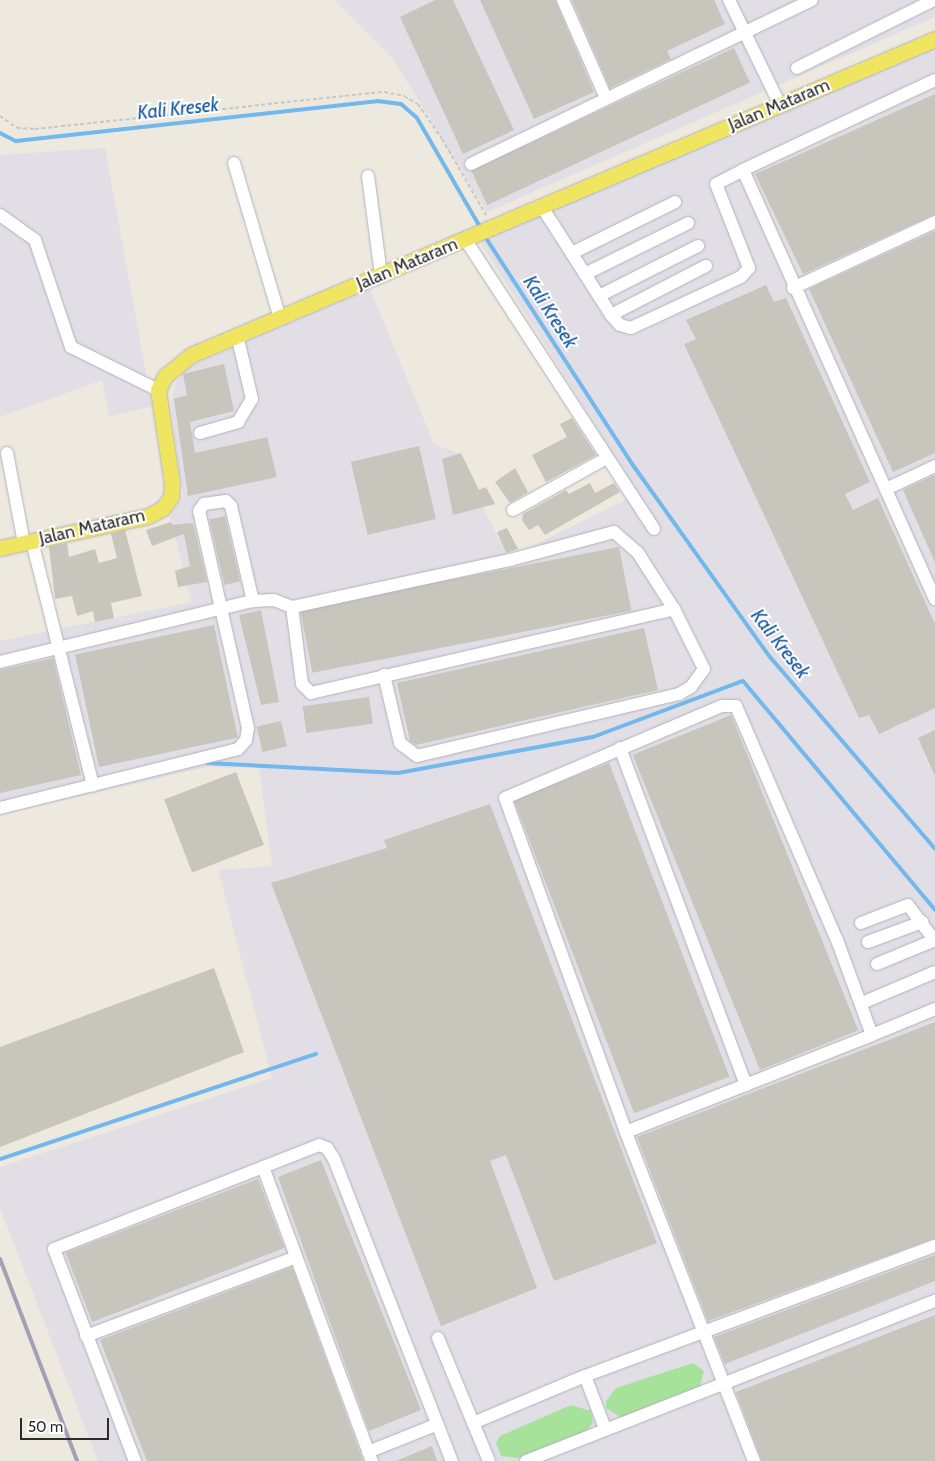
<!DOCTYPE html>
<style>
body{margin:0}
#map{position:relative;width:935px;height:1461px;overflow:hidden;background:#ede9de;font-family:Cabin,sans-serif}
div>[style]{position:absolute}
.industrial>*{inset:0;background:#e1dee5}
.green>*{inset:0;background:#a7e29b}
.stream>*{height:4px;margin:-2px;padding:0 2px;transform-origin:2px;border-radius:2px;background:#72b8ed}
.building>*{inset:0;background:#c8c5bd;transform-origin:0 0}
.path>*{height:2px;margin-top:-1px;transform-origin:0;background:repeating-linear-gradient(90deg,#c8c8c8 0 4px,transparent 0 6.5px)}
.roads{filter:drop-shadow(0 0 1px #b1b1be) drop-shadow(0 0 1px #b1b1be)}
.minor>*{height:12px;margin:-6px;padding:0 6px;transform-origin:6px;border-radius:6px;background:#fff}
.major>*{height:15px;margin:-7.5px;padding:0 7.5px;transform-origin:7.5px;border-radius:7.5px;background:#efe561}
.rail>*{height:4px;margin:-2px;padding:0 2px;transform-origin:2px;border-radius:2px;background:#a1a0b5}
span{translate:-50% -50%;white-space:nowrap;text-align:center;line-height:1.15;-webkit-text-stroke:4px #fff;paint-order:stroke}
.street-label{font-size:18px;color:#2b2b2b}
.water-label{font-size:19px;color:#10539b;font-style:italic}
.scale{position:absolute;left:20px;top:1418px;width:89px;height:22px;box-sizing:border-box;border:2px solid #2b2b2b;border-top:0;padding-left:6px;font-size:15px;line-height:18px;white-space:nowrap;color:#2b2b2b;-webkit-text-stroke:4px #fff;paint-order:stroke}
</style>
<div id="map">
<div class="industrial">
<div style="clip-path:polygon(334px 0,935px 0,935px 17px,487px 212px,393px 59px)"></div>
<div style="clip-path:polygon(935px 47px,935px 1461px,98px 1461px,0 1208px,0 1167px,272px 1078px,218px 870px,272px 866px,259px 768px,206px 767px,0 815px,0 641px,192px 602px,170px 518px,183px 497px,171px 405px,176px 382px,190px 366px,370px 289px,434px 444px,457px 453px,508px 558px,638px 494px,479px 240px)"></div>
<div style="clip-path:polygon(105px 148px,152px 406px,109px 417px,102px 380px,0 417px,0 155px)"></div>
</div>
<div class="green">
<div style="clip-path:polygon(693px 1363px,704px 1371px,700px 1386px,622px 1418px,606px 1408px,606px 1401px,616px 1388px)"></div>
<div style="clip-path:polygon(571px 1405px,591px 1411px,593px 1422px,587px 1431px,519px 1458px,501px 1456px,496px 1443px,500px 1436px)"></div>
</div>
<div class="stream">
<div style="left:0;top:133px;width:18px;rotate:27deg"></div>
<div style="left:16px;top:141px;width:363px;rotate:-6.3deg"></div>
<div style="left:377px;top:101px;width:24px;rotate:7deg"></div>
<div style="left:401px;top:104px;width:21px;rotate:41deg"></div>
<div style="left:417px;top:118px;width:128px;rotate:60deg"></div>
<div style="left:484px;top:235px;width:278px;rotate:57.1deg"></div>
<div style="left:635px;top:468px;width:232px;rotate:54.5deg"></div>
<div style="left:770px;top:657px;width:253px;rotate:49.3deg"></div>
<div style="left:207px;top:763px;width:191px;rotate:3deg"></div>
<div style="left:398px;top:773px;width:198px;rotate:-10.5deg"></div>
<div style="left:593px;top:737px;width:160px;rotate:-20.5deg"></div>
<div style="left:743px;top:681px;width:299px;rotate:50deg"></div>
<div style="left:0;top:1159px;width:333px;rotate:-18.4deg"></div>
</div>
<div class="building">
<div style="clip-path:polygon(435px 0,453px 0,514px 130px,463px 154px,400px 17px)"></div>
<div style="clip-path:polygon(480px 0,555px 0,594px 92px,534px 119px)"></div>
<div style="clip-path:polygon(572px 0,714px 0,725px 24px,667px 51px,671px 59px,610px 88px)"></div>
<div style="left:734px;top:48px;width:38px;height:290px;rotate:65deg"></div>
<div style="clip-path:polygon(935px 94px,935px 214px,803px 274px,755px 174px)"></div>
<div style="clip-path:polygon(935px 231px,935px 453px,893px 472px,809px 289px)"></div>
<div style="clip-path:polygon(766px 285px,774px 302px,786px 298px,870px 482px,845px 494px,853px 510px,878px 498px,935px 624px,935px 708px,879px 734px,869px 715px,859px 718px,684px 344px,696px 339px,686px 320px)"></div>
<div style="clip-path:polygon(224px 364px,234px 411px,190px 422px,195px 453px,267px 437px,277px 477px,188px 496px,174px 399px,187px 395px,183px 374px)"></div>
<div style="clip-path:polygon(572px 418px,596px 455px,546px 482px,532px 455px,567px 437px,560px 424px)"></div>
<div style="left:419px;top:446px;width:75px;height:70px;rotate:77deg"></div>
<div style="clip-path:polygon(461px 453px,479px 490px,486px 487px,495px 504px,453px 515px,442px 459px)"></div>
<div style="clip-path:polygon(515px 468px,528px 492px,510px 503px,495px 482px)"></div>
<div style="clip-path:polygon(935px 475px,935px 562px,903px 490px)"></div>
<div style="clip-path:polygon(590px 483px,595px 493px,614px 483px,620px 492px,545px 535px,538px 525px,529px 530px,522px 520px,523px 514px,566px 490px,569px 494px)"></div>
<div style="left:225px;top:516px;width:67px;height:16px;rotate:77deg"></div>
<div style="clip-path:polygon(171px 522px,172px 525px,193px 523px,207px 582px,178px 587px,175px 571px,190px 566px,184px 534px,152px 546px,146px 530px)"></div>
<div style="clip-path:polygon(507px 528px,518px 549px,506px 553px,497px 532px)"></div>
<div style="clip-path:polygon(125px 530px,142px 596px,111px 603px,114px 618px,95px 622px,93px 611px,77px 616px,72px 596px,55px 599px,49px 547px,67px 543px,69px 557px,95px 549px,99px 563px,117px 558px,111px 534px)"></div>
<div style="left:619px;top:547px;width:65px;height:325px;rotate:79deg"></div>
<div style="clip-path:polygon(261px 610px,279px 702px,261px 705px,239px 615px)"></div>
<div style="left:214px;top:625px;width:115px;height:142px;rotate:78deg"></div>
<div style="clip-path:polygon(644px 628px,658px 690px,416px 745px,410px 741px,397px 683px)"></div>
<div style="clip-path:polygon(53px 658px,81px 775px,0 793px,0 670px)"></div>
<div style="left:369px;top:697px;width:27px;height:67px;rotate:82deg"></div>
<div style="left:731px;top:715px;width:340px;height:106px;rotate:68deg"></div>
<div style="left:281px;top:721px;width:26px;height:25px;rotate:77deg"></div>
<div style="clip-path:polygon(935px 730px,935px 776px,918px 738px)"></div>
<div style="left:609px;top:763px;width:336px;height:102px;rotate:69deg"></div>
<div style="left:236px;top:772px;width:78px;height:77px;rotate:69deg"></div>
<div style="clip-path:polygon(490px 804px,657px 1243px,554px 1281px,506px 1155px,490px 1161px,537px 1288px,441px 1326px,271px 883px,387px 848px,384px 840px)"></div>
<div style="clip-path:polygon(214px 968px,244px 1052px,0 1147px,0 1047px)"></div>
<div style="clip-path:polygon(935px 1022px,935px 1238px,708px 1321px,637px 1137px)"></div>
<div style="clip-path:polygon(321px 1160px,421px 1410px,369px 1431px,278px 1177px)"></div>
<div style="left:258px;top:1179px;width:74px;height:206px;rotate:69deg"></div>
<div style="clip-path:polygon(935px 1255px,935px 1281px,725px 1364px,714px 1337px)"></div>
<div style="clip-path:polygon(292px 1267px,363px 1461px,147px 1461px,100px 1340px)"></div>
<div style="clip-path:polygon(935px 1315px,935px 1461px,762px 1461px,736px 1392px)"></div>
<div style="clip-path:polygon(432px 1446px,437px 1461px,396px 1461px)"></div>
</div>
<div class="path">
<div style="left:0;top:116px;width:21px;rotate:35deg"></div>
<div style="left:17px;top:128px;width:18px;rotate:3deg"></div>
<div style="left:35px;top:129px;width:351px;rotate:-6.1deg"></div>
<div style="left:384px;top:92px;width:20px;rotate:11deg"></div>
<div style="left:404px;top:96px;width:16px;rotate:30deg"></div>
<div style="left:418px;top:104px;width:42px;rotate:55.6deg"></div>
<div style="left:442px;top:139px;width:88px;rotate:59.9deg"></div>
</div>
<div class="roads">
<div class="minor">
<div style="left:563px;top:0;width:107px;rotate:66.3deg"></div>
<div style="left:729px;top:0;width:117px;rotate:64.1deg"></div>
<div style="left:797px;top:68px;width:153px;rotate:-26.4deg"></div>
<div style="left:935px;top:80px;width:212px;rotate:154.9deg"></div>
<div style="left:743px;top:170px;width:470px;rotate:65.9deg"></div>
<div style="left:234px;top:163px;width:162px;rotate:73.5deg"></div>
<div style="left:471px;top:164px;width:378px;rotate:-25.7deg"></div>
<div style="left:368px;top:176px;width:100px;rotate:82.5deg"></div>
<div style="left:542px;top:207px;width:128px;rotate:57.4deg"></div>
<div style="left:611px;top:315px;width:13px;rotate:48deg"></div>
<div style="left:620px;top:325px;width:11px;rotate:15deg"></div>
<div style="left:631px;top:328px;width:121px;rotate:-24.9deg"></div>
<div style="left:741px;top:277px;width:12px;rotate:-48deg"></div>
<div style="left:749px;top:268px;width:90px;rotate:-111.4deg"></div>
<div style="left:716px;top:184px;width:30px;rotate:-27deg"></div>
<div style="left:0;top:215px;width:43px;rotate:35.5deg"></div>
<div style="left:35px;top:240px;width:113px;rotate:71.4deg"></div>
<div style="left:71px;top:347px;width:97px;rotate:26.3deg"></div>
<div style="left:465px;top:239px;width:346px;rotate:56.9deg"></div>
<div style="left:572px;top:253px;width:115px;rotate:-26.3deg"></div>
<div style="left:585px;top:274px;width:115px;rotate:-26.3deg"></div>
<div style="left:793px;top:288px;width:157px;rotate:-24.9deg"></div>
<div style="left:599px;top:296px;width:111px;rotate:-26.8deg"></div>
<div style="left:611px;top:315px;width:107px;rotate:-27.3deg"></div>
<div style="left:200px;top:433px;width:40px;rotate:-16deg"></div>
<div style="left:238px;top:422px;width:27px;rotate:-59deg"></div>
<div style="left:252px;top:399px;width:66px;rotate:-103.2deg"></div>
<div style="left:7px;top:453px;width:92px;rotate:79.3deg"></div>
<div style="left:886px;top:489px;width:54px;rotate:-25.1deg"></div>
<div style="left:513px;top:510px;width:107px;rotate:-29deg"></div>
<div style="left:32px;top:541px;width:252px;rotate:76deg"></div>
<div style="left:292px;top:607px;width:78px;rotate:82.6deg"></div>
<div style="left:302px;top:684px;width:13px;rotate:45deg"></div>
<div style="left:311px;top:693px;width:373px;rotate:-13deg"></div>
<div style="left:0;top:662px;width:260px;rotate:-13.6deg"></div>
<div style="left:253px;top:601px;width:21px;rotate:-3deg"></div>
<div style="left:274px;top:600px;width:19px;rotate:21deg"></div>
<div style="left:292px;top:607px;width:223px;rotate:-12.2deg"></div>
<div style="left:510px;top:560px;width:108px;rotate:-15.1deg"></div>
<div style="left:614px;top:532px;width:32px;rotate:41deg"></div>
<div style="left:638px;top:553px;width:67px;rotate:57.3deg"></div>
<div style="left:674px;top:609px;width:67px;rotate:63.4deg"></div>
<div style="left:704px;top:669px;width:22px;rotate:126deg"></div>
<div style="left:691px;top:687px;width:14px;rotate:150deg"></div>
<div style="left:679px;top:694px;width:269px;rotate:166.7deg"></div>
<div style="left:417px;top:756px;width:21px;rotate:-143deg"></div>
<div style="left:400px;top:743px;width:70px;rotate:-103.2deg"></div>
<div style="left:620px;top:748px;width:360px;rotate:69.5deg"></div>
<div style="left:0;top:808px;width:245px;rotate:-13.9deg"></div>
<div style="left:238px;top:749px;width:12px;rotate:-48deg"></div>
<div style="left:246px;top:740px;width:12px;rotate:-81deg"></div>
<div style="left:248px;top:728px;width:222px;rotate:-102.7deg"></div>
<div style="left:199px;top:511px;width:9px;rotate:-54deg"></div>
<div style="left:204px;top:504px;width:22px;rotate:-8deg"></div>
<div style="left:226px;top:501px;width:7px;rotate:45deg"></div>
<div style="left:231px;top:506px;width:98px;rotate:77deg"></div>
<div style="left:861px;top:923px;width:50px;rotate:-21deg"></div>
<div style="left:908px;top:905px;width:45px;rotate:53.1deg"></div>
<div style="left:868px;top:942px;width:58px;rotate:-20.3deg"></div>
<div style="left:877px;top:964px;width:63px;rotate:-22.5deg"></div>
<div style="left:862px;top:1003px;width:79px;rotate:-23deg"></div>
<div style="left:626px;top:1132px;width:264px;rotate:-21.5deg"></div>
<div style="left:263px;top:1167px;width:314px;rotate:69.7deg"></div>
<div style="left:86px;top:1336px;width:224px;rotate:-20.6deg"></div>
<div style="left:438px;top:1338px;width:133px;rotate:67.5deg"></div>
<div style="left:585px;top:1376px;width:56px;rotate:69deg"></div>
<div style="left:473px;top:1423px;width:121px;rotate:-22.8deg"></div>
<div style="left:585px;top:1376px;width:373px;rotate:-20.4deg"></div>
<div style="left:368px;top:1452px;width:75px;rotate:-21.8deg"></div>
<div style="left:135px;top:1461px;width:227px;rotate:-110.9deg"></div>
<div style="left:54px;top:1249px;width:285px;rotate:-21.4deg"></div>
<div style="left:319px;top:1145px;width:9px;rotate:21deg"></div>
<div style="left:327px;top:1148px;width:13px;rotate:58deg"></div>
<div style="left:334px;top:1159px;width:324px;rotate:68.7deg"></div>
<div style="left:526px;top:1461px;width:439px;rotate:-21.4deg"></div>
<div style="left:754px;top:1461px;width:353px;rotate:-111.3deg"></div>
<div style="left:626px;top:1132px;width:355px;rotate:-109.9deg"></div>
<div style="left:505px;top:798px;width:236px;rotate:-23deg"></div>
<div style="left:722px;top:706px;width:14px"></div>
<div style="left:736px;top:706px;width:255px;rotate:66.7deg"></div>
<div style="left:837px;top:940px;width:101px;rotate:69.8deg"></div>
<div style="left:872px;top:1035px;width:68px;rotate:-22.4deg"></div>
</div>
<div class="major">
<div style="left:0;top:548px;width:151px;rotate:-12.2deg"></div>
<div style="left:148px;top:516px;width:17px;rotate:-28deg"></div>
<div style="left:163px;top:508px;width:14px;rotate:-54deg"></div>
<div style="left:171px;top:497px;width:14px;rotate:-86deg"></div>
<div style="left:172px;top:483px;width:94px;rotate:-98.6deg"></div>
<div style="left:158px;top:390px;width:16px;rotate:-63deg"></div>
<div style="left:165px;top:376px;width:33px;rotate:-39deg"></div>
<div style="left:191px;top:355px;width:808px;rotate:-23.01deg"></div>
</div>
</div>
<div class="rail">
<div style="left:0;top:1259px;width:216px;rotate:69.1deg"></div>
</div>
<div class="street-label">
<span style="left:779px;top:105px;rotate:-23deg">Jalan Mataram</span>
<span style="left:407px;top:264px;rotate:-23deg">Jalan Mataram</span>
<span style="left:92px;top:527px;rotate:-13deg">Jalan Mataram</span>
</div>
<div class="water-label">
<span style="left:178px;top:109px;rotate:-6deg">Kali Kresek</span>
<span style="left:550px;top:312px;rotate:57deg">Kali Kresek</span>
<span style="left:780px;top:644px;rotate:52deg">Kali Kresek</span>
</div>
<div class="scale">50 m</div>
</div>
